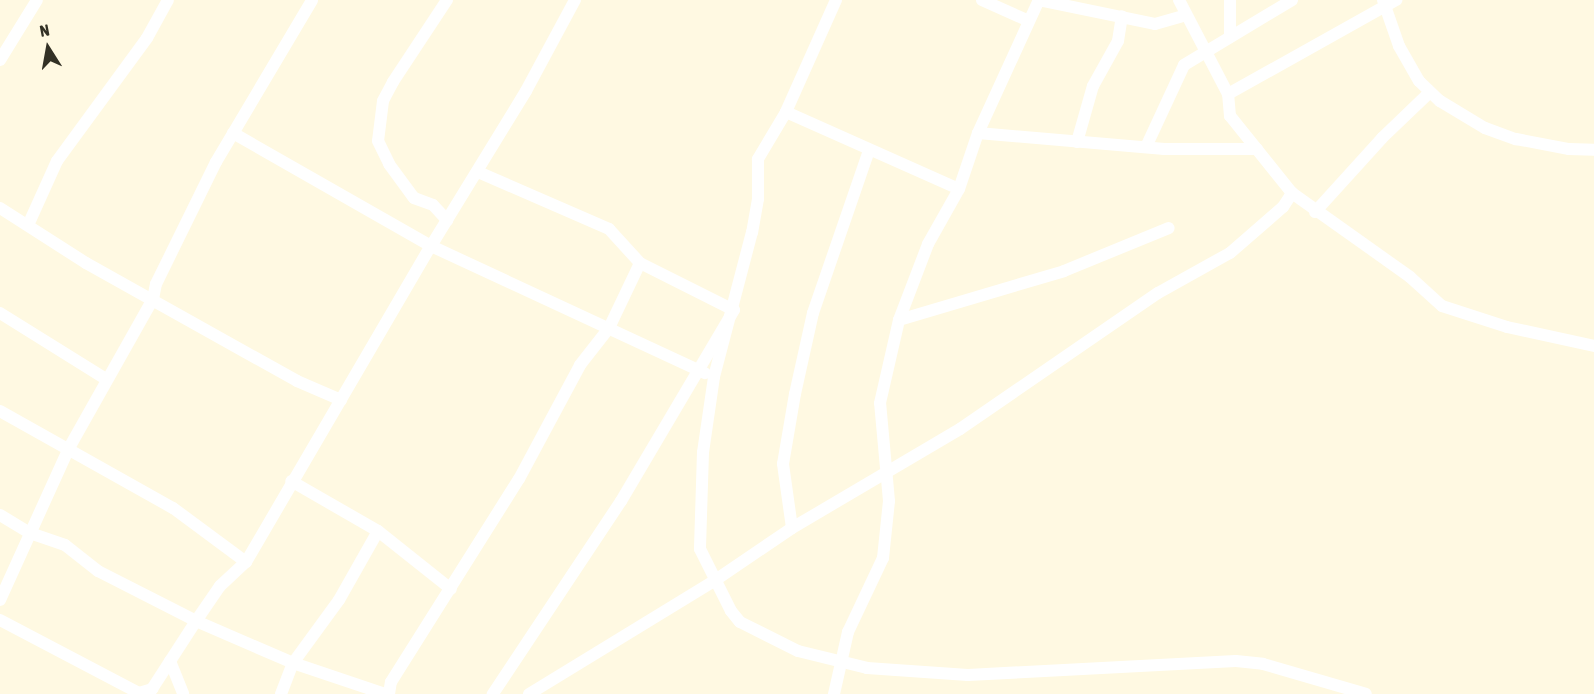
<!DOCTYPE html>
<style>
body{margin:0}
#map{position:relative;width:1594px;height:694px;overflow:hidden;background:#fff9e2;font-family:"Asap Condensed",sans-serif}
div>[style]{position:absolute}
.minor>*{height:12px;margin:-6px;padding:0 6px;transform-origin:6px;border-radius:6px;background:#fff}
span{translate:-50% -50%;white-space:nowrap;text-align:center;line-height:1.15;-webkit-text-stroke:4.5px #fff9e2;paint-order:stroke}
.north{position:absolute;left:18px;top:18px;width:60px;height:60px;-webkit-text-stroke:4px #fff9e2;paint-order:stroke;rotate:349deg;font-size:16px;font-weight:700;line-height:24px;text-align:center;color:#333125}
.north::after{content:'';display:block;margin:auto;width:21px;height:27px;background:#333125;clip-path:polygon(50% 0,100% 100%,50% 72%,0 100%)}
</style>
<div id="map">
<div class="minor">
<div style="left:447px;top:0;width:98px;rotate:123.4deg"></div>
<div style="left:393px;top:82px;width:21px;rotate:118deg"></div>
<div style="left:383px;top:101px;width:40px;rotate:97.1deg"></div>
<div style="left:378px;top:141px;width:25px;rotate:64deg"></div>
<div style="left:389px;top:164px;width:42px;rotate:53.7deg"></div>
<div style="left:414px;top:198px;width:20px;rotate:20deg"></div>
<div style="left:433px;top:205px;width:21px;rotate:47deg"></div>
<div style="left:575px;top:0;width:103px;rotate:118.3deg"></div>
<div style="left:526px;top:91px;width:182px;rotate:121.5deg"></div>
<div style="left:431px;top:246px;width:302px;rotate:24.9deg"></div>
<div style="left:836px;top:0;width:123px;rotate:114.1deg"></div>
<div style="left:786px;top:112px;width:55px;rotate:120.8deg"></div>
<div style="left:758px;top:159px;width:40px;rotate:90deg"></div>
<div style="left:758px;top:199px;width:34px;rotate:100deg"></div>
<div style="left:752px;top:232px;width:150px;rotate:104.7deg"></div>
<div style="left:714px;top:377px;width:76px;rotate:98.3deg"></div>
<div style="left:703px;top:452px;width:97px;rotate:91.8deg"></div>
<div style="left:700px;top:549px;width:69px;rotate:63.4deg"></div>
<div style="left:731px;top:611px;width:14px;rotate:51deg"></div>
<div style="left:740px;top:622px;width:65px;rotate:26.6deg"></div>
<div style="left:798px;top:651px;width:71px;rotate:13.8deg"></div>
<div style="left:867px;top:668px;width:101px;rotate:4deg"></div>
<div style="left:968px;top:675px;width:268px;rotate:-3deg"></div>
<div style="left:1236px;top:661px;width:27px;rotate:6deg"></div>
<div style="left:1263px;top:664px;width:107px;rotate:16.2deg"></div>
<div style="left:982px;top:0;width:51px;rotate:24.1deg"></div>
<div style="left:1039px;top:0;width:118px;rotate:11.7deg"></div>
<div style="left:1155px;top:24px;width:32px;rotate:-16deg"></div>
<div style="left:1179px;top:0;width:106px;rotate:62.5deg"></div>
<div style="left:1230px;top:0;width:37px;rotate:90deg"></div>
<div style="left:1383px;top:0;width:49px;rotate:70.8deg"></div>
<div style="left:1399px;top:46px;width:40px;rotate:60.3deg"></div>
<div style="left:1419px;top:81px;width:29px;rotate:44deg"></div>
<div style="left:1440px;top:101px;width:52px;rotate:31deg"></div>
<div style="left:1485px;top:128px;width:33px;rotate:20deg"></div>
<div style="left:1516px;top:139px;width:54px;rotate:10.7deg"></div>
<div style="left:1569px;top:149px;width:25px;rotate:2deg"></div>
<div style="left:0;top:60px;width:70px;rotate:-58.3deg"></div>
<div style="left:786px;top:112px;width:189px;rotate:24deg"></div>
<div style="left:978px;top:133px;width:187px;rotate:4.9deg"></div>
<div style="left:1164px;top:149px;width:93px"></div>
<div style="left:1077px;top:142px;width:58px;rotate:-74.1deg"></div>
<div style="left:1093px;top:86px;width:51px;rotate:-60.9deg"></div>
<div style="left:1118px;top:41px;width:25px;rotate:-81deg"></div>
<div style="left:1146px;top:147px;width:90px;rotate:-65.1deg"></div>
<div style="left:1184px;top:65px;width:126px;rotate:-31deg"></div>
<div style="left:478px;top:172px;width:143px;rotate:23.5deg"></div>
<div style="left:609px;top:229px;width:46px;rotate:47.6deg"></div>
<div style="left:640px;top:263px;width:105px;rotate:26.6deg"></div>
<div style="left:734px;top:310px;width:222px;rotate:120.6deg"></div>
<div style="left:621px;top:501px;width:232px;rotate:123.6deg"></div>
<div style="left:1292px;top:193px;width:145px;rotate:35.4deg"></div>
<div style="left:1410px;top:277px;width:43px;rotate:42.2deg"></div>
<div style="left:1442px;top:306px;width:68px;rotate:17.9deg"></div>
<div style="left:1507px;top:327px;width:89px;rotate:12.3deg"></div>
<div style="left:0;top:208px;width:102px;rotate:32.6deg"></div>
<div style="left:86px;top:263px;width:242px;rotate:29.2deg"></div>
<div style="left:297px;top:381px;width:48px;rotate:23.4deg"></div>
<div style="left:1315px;top:212px;width:100px;rotate:-47.8deg"></div>
<div style="left:1382px;top:138px;width:66px;rotate:-43.8deg"></div>
<div style="left:29px;top:223px;width:68px;rotate:-65.7deg"></div>
<div style="left:57px;top:161px;width:152px;rotate:-53.8deg"></div>
<div style="left:147px;top:38px;width:43px;rotate:-61.1deg"></div>
<div style="left:0;top:313px;width:125px;rotate:31.9deg"></div>
<div style="left:899px;top:320px;width:172px;rotate:-16.5deg"></div>
<div style="left:1064px;top:271px;width:113px;rotate:-22.3deg"></div>
<div style="left:0;top:411px;width:198px;rotate:29.3deg"></div>
<div style="left:173px;top:508px;width:91px;rotate:36.5deg"></div>
<div style="left:0;top:515px;width:35px;rotate:31deg"></div>
<div style="left:30px;top:533px;width:37px;rotate:19deg"></div>
<div style="left:65px;top:545px;width:42px;rotate:38.2deg"></div>
<div style="left:98px;top:571px;width:110px;rotate:27deg"></div>
<div style="left:196px;top:621px;width:42px;rotate:-55.6deg"></div>
<div style="left:220px;top:586px;width:35px;rotate:-43deg"></div>
<div style="left:246px;top:562px;width:366px;rotate:-59.7deg"></div>
<div style="left:431px;top:246px;width:228px;rotate:-150.3deg"></div>
<div style="left:792px;top:528px;width:65px;rotate:-98deg"></div>
<div style="left:783px;top:464px;width:71px;rotate:-80.3deg"></div>
<div style="left:795px;top:394px;width:83px;rotate:-77.5deg"></div>
<div style="left:813px;top:313px;width:172px;rotate:-71deg"></div>
<div style="left:378px;top:531px;width:93px;rotate:38.5deg"></div>
<div style="left:0;top:600px;width:167px;rotate:-65.6deg"></div>
<div style="left:69px;top:448px;width:171px;rotate:-60.6deg"></div>
<div style="left:153px;top:299px;width:15px;rotate:-79deg"></div>
<div style="left:156px;top:284px;width:136px;rotate:-63.8deg"></div>
<div style="left:216px;top:162px;width:188px;rotate:-59.3deg"></div>
<div style="left:0;top:620px;width:157px;rotate:27.7deg"></div>
<div style="left:139px;top:693px;width:14px;rotate:-17deg"></div>
<div style="left:152px;top:689px;width:81px;rotate:-57.1deg"></div>
<div style="left:196px;top:621px;width:106px;rotate:23.4deg"></div>
<div style="left:293px;top:663px;width:97px;rotate:18.6deg"></div>
<div style="left:170px;top:661px;width:35px;rotate:68deg"></div>
<div style="left:281px;top:694px;width:33px;rotate:-69deg"></div>
<div style="left:293px;top:663px;width:78px;rotate:-53.9deg"></div>
<div style="left:339px;top:600px;width:79px;rotate:-60.5deg"></div>
<div style="left:378px;top:531px;width:100px;rotate:-150.1deg"></div>
<div style="left:389px;top:694px;width:12px;rotate:-81deg"></div>
<div style="left:391px;top:682px;width:240px;rotate:-57.8deg"></div>
<div style="left:519px;top:479px;width:129px;rotate:-61.8deg"></div>
<div style="left:580px;top:365px;width:47px;rotate:-51.9deg"></div>
<div style="left:609px;top:328px;width:72px;rotate:-64.5deg"></div>
<div style="left:529px;top:694px;width:217px;rotate:-31.4deg"></div>
<div style="left:714px;top:581px;width:94px;rotate:-34.2deg"></div>
<div style="left:792px;top:528px;width:195px;rotate:-30.5deg"></div>
<div style="left:960px;top:429px;width:240px;rotate:-34.5deg"></div>
<div style="left:1158px;top:293px;width:82px;rotate:-29.1deg"></div>
<div style="left:1230px;top:253px;width:70px;rotate:-41deg"></div>
<div style="left:1283px;top:207px;width:17px;rotate:-57deg"></div>
<div style="left:1292px;top:193px;width:99px;rotate:-128.8deg"></div>
<div style="left:1230px;top:116px;width:22px;rotate:-95deg"></div>
<div style="left:1228px;top:94px;width:193px;rotate:-29.2deg"></div>
<div style="left:834px;top:694px;width:64px;rotate:-77.3deg"></div>
<div style="left:848px;top:632px;width:82px;rotate:-64.7deg"></div>
<div style="left:883px;top:558px;width:57px;rotate:-84deg"></div>
<div style="left:889px;top:501px;width:98px;rotate:-95.2deg"></div>
<div style="left:880px;top:403px;width:85px;rotate:-77.1deg"></div>
<div style="left:899px;top:320px;width:81px;rotate:-69.1deg"></div>
<div style="left:928px;top:244px;width:63px;rotate:-60.6deg"></div>
<div style="left:959px;top:189px;width:59px;rotate:-71.3deg"></div>
<div style="left:978px;top:133px;width:146px;rotate:-65.4deg"></div>
</div>
<div class="north">N</div>
</div>
